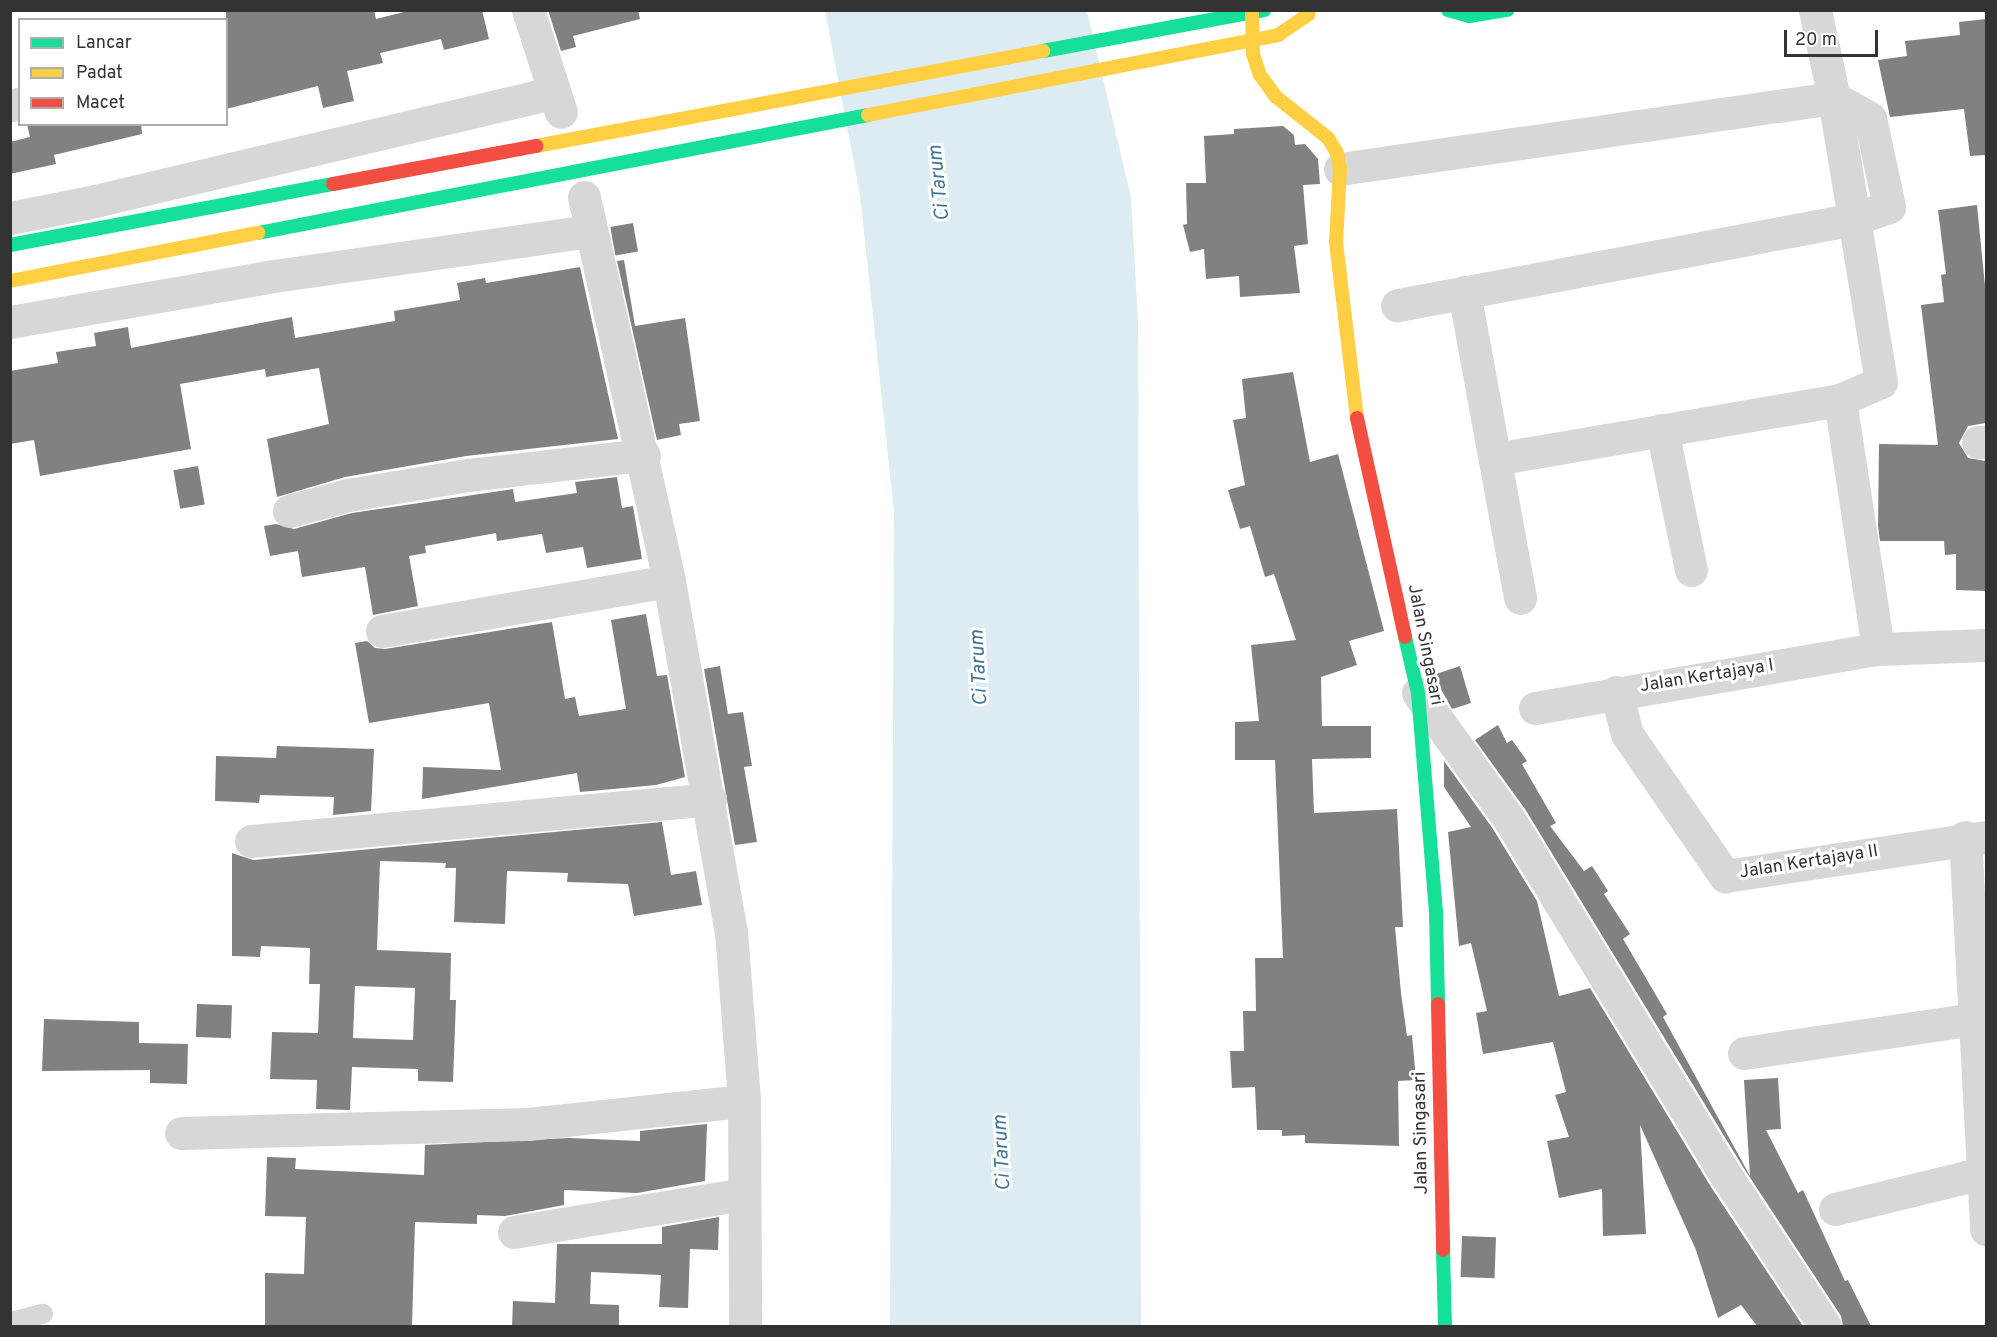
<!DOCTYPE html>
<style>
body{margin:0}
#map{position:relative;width:1997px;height:1337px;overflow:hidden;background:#fff;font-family:Overpass,sans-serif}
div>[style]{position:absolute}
.water>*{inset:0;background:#ddebf3}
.building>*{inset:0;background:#818181;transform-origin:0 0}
.lane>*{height:20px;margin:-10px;padding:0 10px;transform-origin:10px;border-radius:10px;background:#d7d7d7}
.street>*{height:33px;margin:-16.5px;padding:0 16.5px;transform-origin:16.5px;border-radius:16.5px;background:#d7d7d7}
.fast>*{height:14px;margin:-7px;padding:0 7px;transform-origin:7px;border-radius:7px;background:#16e098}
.slow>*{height:14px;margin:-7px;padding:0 7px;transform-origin:7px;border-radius:7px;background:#ffcf43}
.jam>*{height:14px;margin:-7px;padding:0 7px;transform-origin:7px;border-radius:7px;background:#f24e42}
span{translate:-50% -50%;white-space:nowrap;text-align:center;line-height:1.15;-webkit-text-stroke:6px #fff;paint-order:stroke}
.street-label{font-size:18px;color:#333}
.water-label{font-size:20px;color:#3f7597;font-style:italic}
.frame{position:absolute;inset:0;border:12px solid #333;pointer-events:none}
.legend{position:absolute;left:18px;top:18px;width:210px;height:108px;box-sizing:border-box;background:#fff;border:2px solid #adadad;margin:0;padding:8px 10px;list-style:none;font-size:18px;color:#333}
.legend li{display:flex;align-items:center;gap:12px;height:30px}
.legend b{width:30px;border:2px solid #adadad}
.scale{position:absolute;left:1784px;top:30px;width:94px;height:27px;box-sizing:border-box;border:3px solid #333;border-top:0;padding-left:8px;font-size:18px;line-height:21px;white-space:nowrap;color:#333;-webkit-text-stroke:4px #fff;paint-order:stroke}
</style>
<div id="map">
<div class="water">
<div style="clip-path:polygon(825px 11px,1087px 11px,1131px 197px,1138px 320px,1141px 1326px,890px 1326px,894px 512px,860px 195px)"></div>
</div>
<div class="building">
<div style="clip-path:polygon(226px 10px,374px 10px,376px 19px,412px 10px,482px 10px,489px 39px,444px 50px,441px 39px,380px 53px,383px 63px,347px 71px,354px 101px,323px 108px,318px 86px,226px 109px)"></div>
<div style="clip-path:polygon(548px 10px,638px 10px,640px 19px,573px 36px,576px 47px,561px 51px)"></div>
<div style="clip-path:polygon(1986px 19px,1986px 155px,1970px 156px,1964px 109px,1890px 117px,1878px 60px,1907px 56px,1905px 41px,1960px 35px,1959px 22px)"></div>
<div style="clip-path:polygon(27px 124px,141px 124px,142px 134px,54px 155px,56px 164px,10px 174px,10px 142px,30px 137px)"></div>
<div style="clip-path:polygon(1283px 126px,1294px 135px,1295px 145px,1305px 144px,1318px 159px,1320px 184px,1303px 185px,1308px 244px,1294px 246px,1300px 293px,1240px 297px,1239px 276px,1206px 279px,1204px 249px,1190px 252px,1183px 225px,1187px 224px,1186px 183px,1206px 183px,1204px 136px,1234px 134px,1234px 129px)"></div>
<div style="clip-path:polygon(1977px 205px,1986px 296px,1986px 423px,1968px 426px,1959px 443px,1968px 458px,1986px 461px,1986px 591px,1956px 590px,1956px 554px,1945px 555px,1944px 541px,1880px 541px,1878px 526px,1879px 444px,1938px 445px,1921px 305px,1944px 302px,1941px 275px,1946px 274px,1938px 210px)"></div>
<div style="left:633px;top:223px;width:29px;height:23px;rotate:80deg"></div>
<div style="clip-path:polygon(624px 260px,635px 326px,685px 318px,700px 421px,679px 424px,681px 435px,657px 440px,617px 261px)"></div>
<div style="clip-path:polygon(580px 267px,618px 439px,466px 456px,345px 477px,277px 497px,267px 439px,329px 424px,319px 368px,266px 377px,265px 369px,180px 384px,191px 449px,40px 476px,34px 440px,10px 444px,10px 371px,58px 363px,56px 352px,96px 346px,94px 333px,128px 327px,131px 348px,292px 317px,295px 338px,395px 321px,394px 311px,460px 300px,457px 283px,485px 278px,486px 283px)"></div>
<div style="clip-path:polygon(1293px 372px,1310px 462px,1338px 454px,1384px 631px,1349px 641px,1357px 665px,1321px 677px,1322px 726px,1371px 726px,1371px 758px,1312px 759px,1314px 813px,1397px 809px,1403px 927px,1395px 927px,1401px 993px,1407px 1036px,1412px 1035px,1416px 1080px,1398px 1081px,1399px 1146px,1305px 1143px,1305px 1135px,1282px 1136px,1282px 1130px,1257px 1130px,1255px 1087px,1232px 1088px,1230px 1051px,1244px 1051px,1243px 1011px,1256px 1011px,1255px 958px,1283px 958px,1275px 760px,1235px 760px,1235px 722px,1259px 721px,1251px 645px,1296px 640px,1274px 574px,1265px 577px,1250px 526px,1240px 529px,1228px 490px,1245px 485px,1233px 420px,1246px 418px,1242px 379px)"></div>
<div style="left:198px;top:466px;width:39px;height:25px;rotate:80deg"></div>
<div style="clip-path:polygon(617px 477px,622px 508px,633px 506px,642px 559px,587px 568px,583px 547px,546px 553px,542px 534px,497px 541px,496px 533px,425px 546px,426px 553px,409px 556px,418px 606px,373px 615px,365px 567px,302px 577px,298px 551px,270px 556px,264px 526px,276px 524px,294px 529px,352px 513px,513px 489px,515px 502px,577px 493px,575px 482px)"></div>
<div style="clip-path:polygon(646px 614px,657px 676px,667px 675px,685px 777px,656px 785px,580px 792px,577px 773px,422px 799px,423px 767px,501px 770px,489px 703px,369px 723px,355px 643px,367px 641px,375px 648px,385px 649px,552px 622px,565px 699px,575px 697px,579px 716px,626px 709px,611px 620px)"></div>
<div style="clip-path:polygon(720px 666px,728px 714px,743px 712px,752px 766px,744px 767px,757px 842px,735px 845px,704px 669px)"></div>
<div style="clip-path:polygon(1460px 666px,1471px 703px,1452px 709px,1433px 675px)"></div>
<div style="clip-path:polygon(1498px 725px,1507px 743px,1512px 740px,1527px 761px,1522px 764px,1556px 823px,1550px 826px,1584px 871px,1592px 866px,1608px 891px,1604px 894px,1630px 934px,1623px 939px,1667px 1014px,1663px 1017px,1750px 1176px,1744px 1080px,1778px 1078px,1781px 1129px,1766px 1130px,1798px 1193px,1803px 1190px,1845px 1281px,1848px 1280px,1871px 1326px,1843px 1326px,1841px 1316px,1743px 1167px,1525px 809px,1475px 740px)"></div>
<div style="clip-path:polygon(277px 746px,374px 749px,371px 811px,333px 815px,334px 797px,260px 795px,259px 803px,215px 801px,216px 756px,276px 758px)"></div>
<div style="clip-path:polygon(1444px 761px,1493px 829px,1537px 901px,1559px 996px,1590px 988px,1711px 1187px,1803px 1326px,1757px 1326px,1741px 1305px,1718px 1318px,1696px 1250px,1640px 1125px,1646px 1234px,1603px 1236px,1602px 1189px,1559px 1198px,1547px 1141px,1569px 1137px,1555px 1095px,1566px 1092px,1553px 1042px,1483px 1054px,1476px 1013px,1487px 1011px,1471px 943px,1459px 946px,1448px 832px,1471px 827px,1444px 787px)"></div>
<div style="clip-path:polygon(evenodd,662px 822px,671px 875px,696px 871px,702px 905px,634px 916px,628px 884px,567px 882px,568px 873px,507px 871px,505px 924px,454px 922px,456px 868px,445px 868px,446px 863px,380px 861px,377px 950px,451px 953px,450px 1000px,456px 1000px,453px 1082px,418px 1081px,418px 1069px,352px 1067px,350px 1110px,316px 1109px,317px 1080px,270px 1079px,272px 1032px,318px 1033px,320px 984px,309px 984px,310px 948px,261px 946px,260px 957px,232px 956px,232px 853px,253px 860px,662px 822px,355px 986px,415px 988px,413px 1040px,353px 1038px,355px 986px)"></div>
<div style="left:197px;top:1004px;width:35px;height:33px;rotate:2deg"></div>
<div style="clip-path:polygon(44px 1019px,139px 1022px,139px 1043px,188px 1044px,187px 1084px,150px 1083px,150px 1070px,42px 1071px)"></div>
<div style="clip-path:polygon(707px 1124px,705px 1181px,637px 1193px,564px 1190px,564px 1205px,505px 1216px,477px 1215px,477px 1224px,415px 1222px,412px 1326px,265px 1326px,265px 1273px,304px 1274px,306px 1217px,265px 1216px,267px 1157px,296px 1158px,295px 1169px,424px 1175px,425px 1145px,569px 1138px,640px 1141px,640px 1131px)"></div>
<div style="clip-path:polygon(719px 1217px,718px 1250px,690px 1249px,688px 1308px,659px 1307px,661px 1275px,591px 1272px,590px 1304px,619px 1305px,619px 1326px,512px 1326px,513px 1301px,555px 1303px,557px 1244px,662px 1244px,662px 1227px)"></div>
<div style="left:1462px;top:1236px;width:34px;height:41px;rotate:2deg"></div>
</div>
<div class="lane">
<div style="left:10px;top:1322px;width:34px;rotate:-14deg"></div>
</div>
<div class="street">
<div style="left:528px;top:10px;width:107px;rotate:72.1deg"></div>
<div style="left:1815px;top:10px;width:90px;rotate:77.8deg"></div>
<div style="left:1834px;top:98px;width:288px;rotate:80.6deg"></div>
<div style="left:1881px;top:382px;width:45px;rotate:156.3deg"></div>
<div style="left:1840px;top:400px;width:252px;rotate:81.3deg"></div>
<div style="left:10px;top:105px;width:10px;rotate:-6deg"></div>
<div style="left:1340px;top:169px;width:499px;rotate:-8.2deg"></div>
<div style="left:1834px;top:98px;width:41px;rotate:29.1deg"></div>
<div style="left:1870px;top:118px;width:91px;rotate:77.9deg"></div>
<div style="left:1889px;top:207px;width:37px;rotate:161deg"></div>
<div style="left:1854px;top:219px;width:465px;rotate:169.3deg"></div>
<div style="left:584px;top:197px;width:393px;rotate:77.5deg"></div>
<div style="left:669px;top:581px;width:355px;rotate:80deg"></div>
<div style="left:731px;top:931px;width:170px;rotate:85.6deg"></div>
<div style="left:744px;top:1101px;width:225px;rotate:89.7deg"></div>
<div style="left:10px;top:218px;width:87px;rotate:-11.3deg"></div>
<div style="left:95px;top:201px;width:471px;rotate:-13.3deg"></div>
<div style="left:1464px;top:292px;width:311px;rotate:79.6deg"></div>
<div style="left:10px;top:322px;width:261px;rotate:-9.9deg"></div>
<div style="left:267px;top:277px;width:327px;rotate:-8.1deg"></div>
<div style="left:1662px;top:430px;width:143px;rotate:78.3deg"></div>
<div style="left:1978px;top:442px;width:8px"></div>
<div style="left:1495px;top:459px;width:350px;rotate:-9.7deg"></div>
<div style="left:289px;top:511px;width:61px;rotate:-15.2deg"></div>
<div style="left:348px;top:495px;width:122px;rotate:-9.5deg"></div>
<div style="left:468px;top:475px;width:177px;rotate:-6.5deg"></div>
<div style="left:382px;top:631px;width:291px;rotate:-9.9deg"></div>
<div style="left:1616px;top:692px;width:43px;rotate:75.3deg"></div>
<div style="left:1627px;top:734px;width:173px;rotate:55.4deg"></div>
<div style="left:1725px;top:876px;width:264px;rotate:-8.5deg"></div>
<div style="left:1418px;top:693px;width:155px;rotate:54.2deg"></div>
<div style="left:1509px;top:819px;width:419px;rotate:58.7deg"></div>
<div style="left:1727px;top:1177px;width:178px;rotate:56.7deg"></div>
<div style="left:1535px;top:708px;width:348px;rotate:-9.8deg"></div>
<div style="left:1878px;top:649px;width:108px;rotate:-2.1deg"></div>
<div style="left:1965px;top:837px;width:393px;rotate:86.9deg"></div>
<div style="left:251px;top:841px;width:461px;rotate:-5.2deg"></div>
<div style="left:1744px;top:1053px;width:232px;rotate:-8.4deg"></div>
<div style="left:181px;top:1133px;width:347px;rotate:-1.5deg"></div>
<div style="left:528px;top:1124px;width:217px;rotate:-6.1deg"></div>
<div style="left:1835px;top:1209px;width:152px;rotate:-13.7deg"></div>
<div style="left:514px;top:1232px;width:233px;rotate:-9.4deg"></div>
</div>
<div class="fast">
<div style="left:1448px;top:10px;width:22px;rotate:16deg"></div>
<div style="left:1469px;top:16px;width:39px;rotate:-9deg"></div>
<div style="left:1043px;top:51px;width:225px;rotate:-10.5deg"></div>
<div style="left:258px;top:233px;width:621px;rotate:-10.95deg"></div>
<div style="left:10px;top:245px;width:329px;rotate:-10.7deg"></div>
<div style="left:1405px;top:637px;width:57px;rotate:76.9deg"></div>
<div style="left:1418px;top:693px;width:221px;rotate:85.3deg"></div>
<div style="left:1436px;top:913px;width:91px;rotate:88.7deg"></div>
<div style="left:1443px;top:1250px;width:76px;rotate:88.5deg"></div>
</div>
<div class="slow">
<div style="left:1252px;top:13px;width:41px;rotate:88.6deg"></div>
<div style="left:1253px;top:54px;width:22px;rotate:72deg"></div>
<div style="left:1260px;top:75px;width:26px;rotate:54deg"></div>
<div style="left:1275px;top:96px;width:68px;rotate:38.4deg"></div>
<div style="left:1328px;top:138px;width:17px;rotate:59deg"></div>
<div style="left:1337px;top:153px;width:16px;rotate:79deg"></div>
<div style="left:1340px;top:169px;width:73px;rotate:93.1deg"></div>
<div style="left:1336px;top:242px;width:177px;rotate:83.2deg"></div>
<div style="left:868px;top:115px;width:418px;rotate:-11deg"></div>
<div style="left:1278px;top:35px;width:37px;rotate:-34deg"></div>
<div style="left:536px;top:146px;width:516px;rotate:-10.61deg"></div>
<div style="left:10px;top:281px;width:253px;rotate:-11deg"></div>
</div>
<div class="jam">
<div style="left:333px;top:184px;width:207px;rotate:-10.6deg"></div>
<div style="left:1357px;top:418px;width:224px;rotate:77.6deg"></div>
<div style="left:1438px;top:1004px;width:246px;rotate:88.8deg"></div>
</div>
<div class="street-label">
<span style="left:1424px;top:645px;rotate:79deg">Jalan Singasari</span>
<span style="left:1707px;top:677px;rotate:-9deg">Jalan Kertajaya I</span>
<span style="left:1809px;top:863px;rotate:-9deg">Jalan Kertajaya II</span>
<span style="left:1422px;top:1133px;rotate:-91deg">Jalan Singasari</span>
</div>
<div class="water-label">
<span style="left:940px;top:183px;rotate:-96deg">Ci Tarum</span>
<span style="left:980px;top:668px;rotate:-93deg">Ci Tarum</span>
<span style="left:1003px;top:1153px;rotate:-93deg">Ci Tarum</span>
</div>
<div class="frame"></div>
<ul class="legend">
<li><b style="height:8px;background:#16e098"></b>Lancar</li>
<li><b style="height:8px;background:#ffcf43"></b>Padat</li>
<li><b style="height:8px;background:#f24e42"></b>Macet</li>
</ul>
<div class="scale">20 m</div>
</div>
